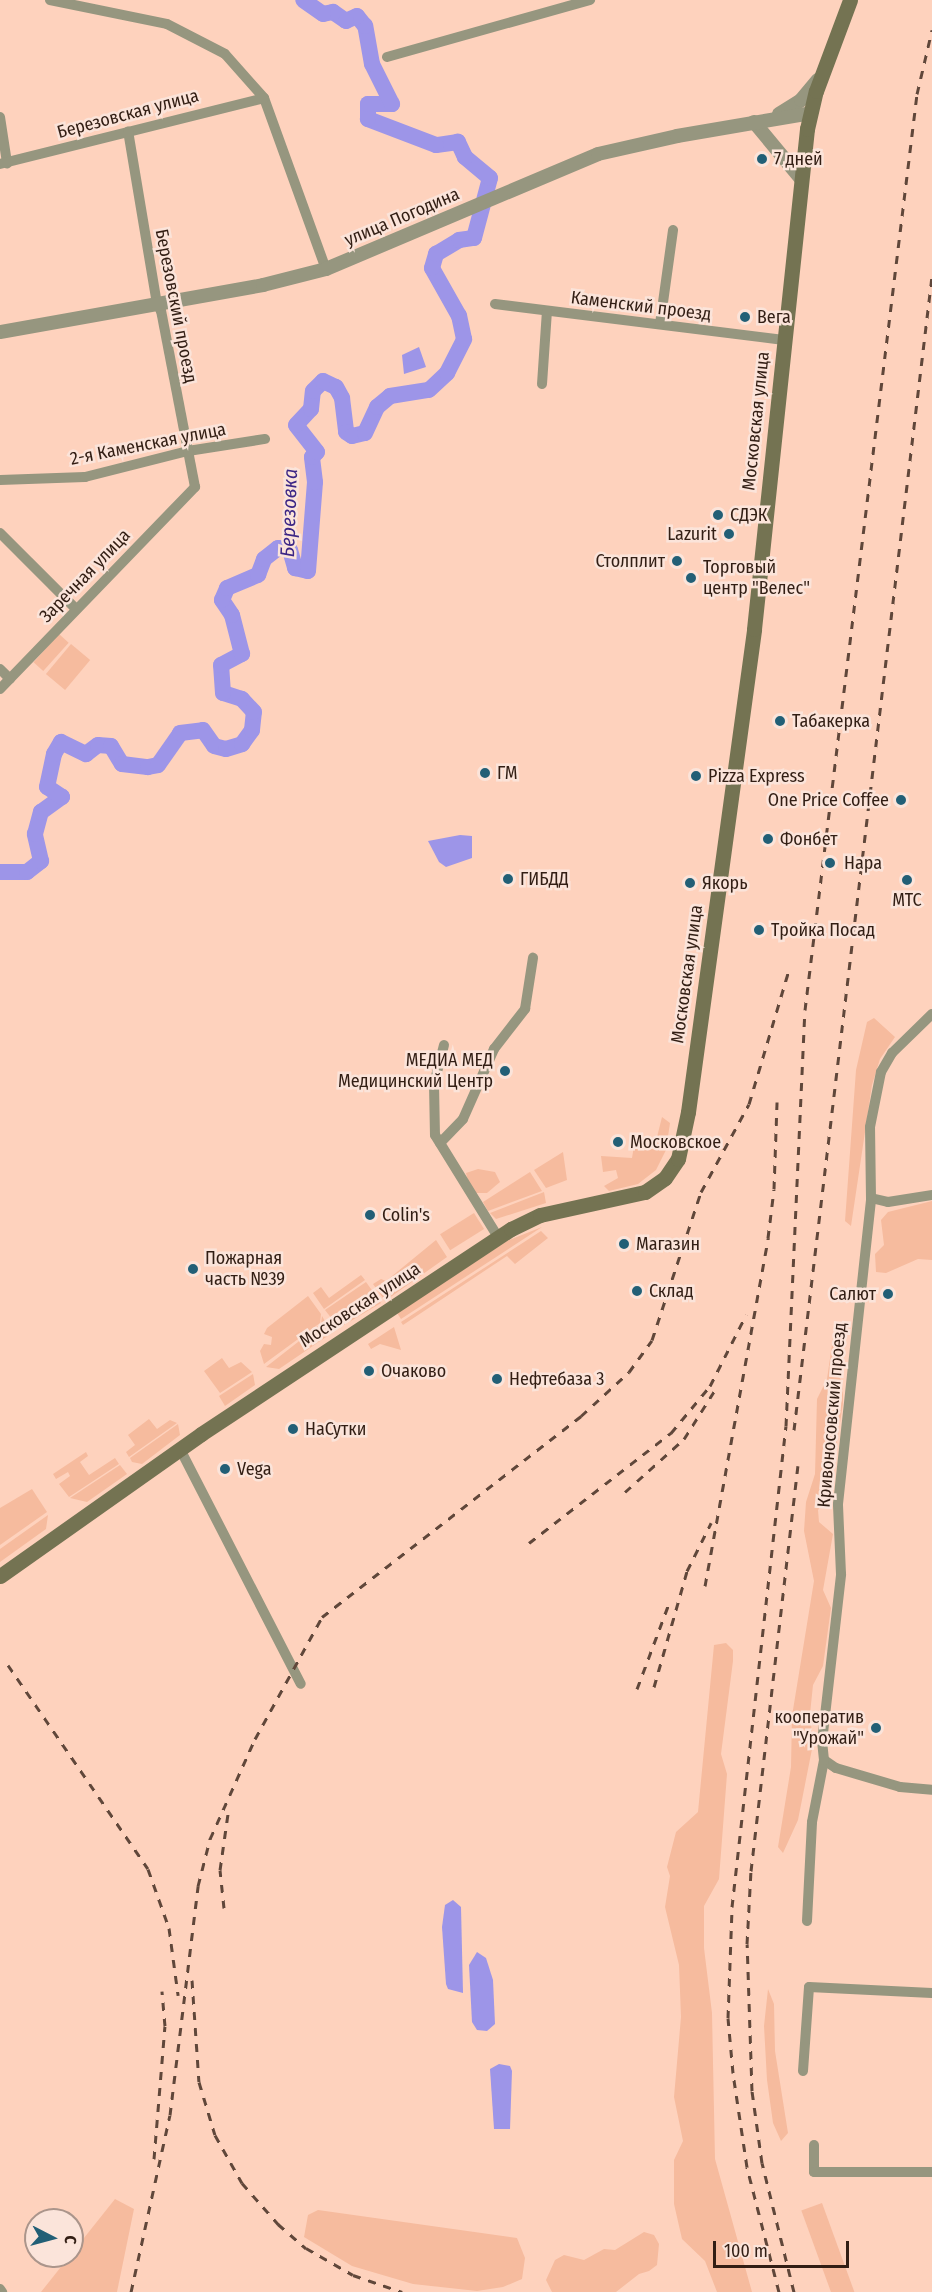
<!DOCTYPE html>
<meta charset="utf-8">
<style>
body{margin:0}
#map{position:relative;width:932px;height:2292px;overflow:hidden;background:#fed2bd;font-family:"Fira Sans Condensed",sans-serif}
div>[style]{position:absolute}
.green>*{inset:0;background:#f6bb9e;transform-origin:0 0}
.water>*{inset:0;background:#9d95e8}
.river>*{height:16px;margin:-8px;padding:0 8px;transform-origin:8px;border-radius:8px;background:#9d95e8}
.minor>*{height:10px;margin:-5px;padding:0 5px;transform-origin:5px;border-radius:5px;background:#96967f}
.tertiary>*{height:14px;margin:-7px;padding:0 7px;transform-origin:7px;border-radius:7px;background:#96967f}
.secondary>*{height:15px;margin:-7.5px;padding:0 7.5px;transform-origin:7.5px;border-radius:7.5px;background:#747352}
.rail>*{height:3px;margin-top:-1.5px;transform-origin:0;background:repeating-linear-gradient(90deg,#60473a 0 8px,transparent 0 16px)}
.dots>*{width:16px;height:16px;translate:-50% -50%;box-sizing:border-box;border:3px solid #fbe4da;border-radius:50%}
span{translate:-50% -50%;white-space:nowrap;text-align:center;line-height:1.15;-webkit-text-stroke:5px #fbe4da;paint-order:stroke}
.street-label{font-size:18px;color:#321e14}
.poi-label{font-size:18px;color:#321e14}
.left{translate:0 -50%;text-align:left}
.right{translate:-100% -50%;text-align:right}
.water-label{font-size:20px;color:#3c2685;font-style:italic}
.north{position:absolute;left:24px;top:2208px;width:60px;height:60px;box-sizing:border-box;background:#fbe4da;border:2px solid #ab958b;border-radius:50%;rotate:96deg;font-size:16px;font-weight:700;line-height:24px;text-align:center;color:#321e14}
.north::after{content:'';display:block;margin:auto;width:21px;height:27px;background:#225f76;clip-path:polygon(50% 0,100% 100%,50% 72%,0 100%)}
.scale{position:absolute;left:713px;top:2241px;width:136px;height:27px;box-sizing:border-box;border:3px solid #321e14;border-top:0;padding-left:8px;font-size:18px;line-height:21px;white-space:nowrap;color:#321e14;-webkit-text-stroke:4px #fbe4da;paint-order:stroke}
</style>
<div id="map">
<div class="green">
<div style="left:59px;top:634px;width:13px;height:38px;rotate:42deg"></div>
<div style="left:71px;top:644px;width:25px;height:39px;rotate:40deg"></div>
<div style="clip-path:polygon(874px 1018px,895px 1037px,880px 1059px,872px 1085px,851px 1226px,845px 1221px,856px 1070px,867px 1022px)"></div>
<div style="clip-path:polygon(662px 1117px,670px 1123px,666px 1150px,656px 1170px,638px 1184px,609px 1191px,604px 1186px,618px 1178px,616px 1170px,603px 1172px,601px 1156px,632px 1158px,634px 1146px,654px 1149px)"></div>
<div style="clip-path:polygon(563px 1152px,567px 1180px,546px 1188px,534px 1170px)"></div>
<div style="clip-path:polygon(478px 1169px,495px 1172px,500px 1182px,487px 1193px,476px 1193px,469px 1185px,466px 1173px)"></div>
<div style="clip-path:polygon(530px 1172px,542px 1191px,488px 1211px,483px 1202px)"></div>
<div style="clip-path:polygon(544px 1192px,546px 1203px,496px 1219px,490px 1213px)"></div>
<div style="clip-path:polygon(932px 1201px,932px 1260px,918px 1259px,886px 1273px,876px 1272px,875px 1254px,884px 1245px,881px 1220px,888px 1212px)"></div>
<div style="left:474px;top:1213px;width:19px;height:40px;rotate:58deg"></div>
<div style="clip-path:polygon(542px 1227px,401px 1319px,397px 1313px,507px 1241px)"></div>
<div style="clip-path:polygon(541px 1231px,548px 1238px,515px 1264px,507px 1256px,403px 1325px,401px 1322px)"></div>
<div style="clip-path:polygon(436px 1240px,447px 1257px,385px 1301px,373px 1284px,381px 1279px,386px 1281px)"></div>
<div style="clip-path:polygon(361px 1275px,365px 1280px,324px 1309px,313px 1293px,321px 1287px,329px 1298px)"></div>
<div style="clip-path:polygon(366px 1282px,381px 1303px,339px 1328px,325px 1310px)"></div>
<div style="clip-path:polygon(308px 1296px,321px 1314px,320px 1323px,264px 1364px,260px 1351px,264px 1344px,271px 1345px,272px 1337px,264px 1334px,267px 1328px)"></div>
<div style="clip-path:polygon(322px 1316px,332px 1333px,279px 1369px,266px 1367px,321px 1324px)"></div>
<div style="clip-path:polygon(840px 1323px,837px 1374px,843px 1383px,843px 1404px,828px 1497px,818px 1510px,819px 1522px,833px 1534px,823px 1590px,831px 1608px,823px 1666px,813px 1685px,810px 1714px,813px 1744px,798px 1820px,783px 1853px,778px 1847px,791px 1767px,792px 1716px,814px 1581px,804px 1531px,806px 1502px,815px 1474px,817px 1399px,827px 1379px,835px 1324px)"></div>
<div style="clip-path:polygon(394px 1327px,401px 1350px,380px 1344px,371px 1349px,368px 1344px)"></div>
<div style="clip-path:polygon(222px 1358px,229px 1368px,241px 1362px,252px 1372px,220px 1393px,204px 1371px)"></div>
<div style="clip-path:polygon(253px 1374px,255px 1385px,225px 1406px,219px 1396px)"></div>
<div style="clip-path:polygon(149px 1419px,157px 1429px,170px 1420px,177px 1423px,129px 1457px,126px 1452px,135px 1445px,128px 1435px)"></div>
<div style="clip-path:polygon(178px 1424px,180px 1435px,142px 1464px,132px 1462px,130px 1458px)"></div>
<div style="clip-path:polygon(86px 1452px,88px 1456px,80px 1462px,89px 1475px,115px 1458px,119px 1464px,69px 1497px,59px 1484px,70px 1476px,68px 1472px,56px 1479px,53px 1474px)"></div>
<div style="clip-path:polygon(120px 1465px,127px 1474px,87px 1502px,70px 1498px)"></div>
<div style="clip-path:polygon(32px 1489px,47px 1512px,0 1545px,0 1508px)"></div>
<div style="clip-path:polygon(48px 1515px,46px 1529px,0 1562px,0 1549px)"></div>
<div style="clip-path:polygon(726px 1643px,733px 1650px,733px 1661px,721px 1754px,727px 1774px,719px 1879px,704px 1906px,704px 1948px,712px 2013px,715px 2159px,752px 2292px,717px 2292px,705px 2261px,682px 2239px,674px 2204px,674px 2160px,683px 2141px,674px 2097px,681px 2017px,679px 1965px,665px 1907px,670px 1876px,667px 1867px,676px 1832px,698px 1812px,714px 1645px)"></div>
<div style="clip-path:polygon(768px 1989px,774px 2004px,775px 2051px,788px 2133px,781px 2141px,773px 2123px,767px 2080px,764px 2026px)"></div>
<div style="clip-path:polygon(115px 2199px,134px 2209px,117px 2292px,41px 2292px)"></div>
<div style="left:822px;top:2203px;width:95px;height:22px;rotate:70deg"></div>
<div style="clip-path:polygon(318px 2210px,517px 2238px,525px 2258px,522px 2279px,503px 2287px,477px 2291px,413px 2284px,352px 2266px,304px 2237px,308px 2215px)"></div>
<div style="clip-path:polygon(644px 2232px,654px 2235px,659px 2244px,657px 2265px,649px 2271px,639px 2274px,616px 2292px,552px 2292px,546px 2280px,555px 2260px,564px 2255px,584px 2260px,604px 2249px,615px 2250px)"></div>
</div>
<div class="water">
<div style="clip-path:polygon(419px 347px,426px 367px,404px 374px,402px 355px)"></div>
<div style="clip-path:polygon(460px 835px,472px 836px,472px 858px,446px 867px,439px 862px,428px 841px)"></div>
<div style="clip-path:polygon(453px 1900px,461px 1907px,463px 1993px,448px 1989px,446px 1984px,442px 1927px,445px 1905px)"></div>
<div style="clip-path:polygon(477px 1952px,486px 1958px,493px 1980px,495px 2024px,487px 2031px,477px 2030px,472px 2022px,469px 1965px)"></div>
<div style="clip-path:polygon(499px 2064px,510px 2066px,512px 2071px,510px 2129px,494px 2129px,490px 2069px)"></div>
</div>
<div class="river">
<div style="left:0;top:872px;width:27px"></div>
<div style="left:27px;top:872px;width:18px;rotate:-38deg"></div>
<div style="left:41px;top:861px;width:28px;rotate:-103deg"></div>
<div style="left:35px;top:834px;width:23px;rotate:-75deg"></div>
<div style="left:41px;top:812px;width:26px;rotate:-36deg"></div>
<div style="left:62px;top:797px;width:18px;rotate:-146deg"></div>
<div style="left:47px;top:787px;width:34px;rotate:-78deg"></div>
<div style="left:54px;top:754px;width:14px;rotate:-60deg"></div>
<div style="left:61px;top:742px;width:28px;rotate:26deg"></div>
<div style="left:86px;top:754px;width:15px;rotate:-37deg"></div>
<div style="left:98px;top:745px;width:13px;rotate:4deg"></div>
<div style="left:111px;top:746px;width:21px;rotate:59deg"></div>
<div style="left:122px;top:764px;width:26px;rotate:7deg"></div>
<div style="left:148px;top:767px;width:10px;rotate:-11deg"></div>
<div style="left:158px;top:765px;width:39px;rotate:-55deg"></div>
<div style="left:180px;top:733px;width:23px;rotate:-7deg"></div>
<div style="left:203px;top:730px;width:19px;rotate:55deg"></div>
<div style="left:214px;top:746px;width:12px;rotate:14deg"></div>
<div style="left:226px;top:749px;width:17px;rotate:-17deg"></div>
<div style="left:242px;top:744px;width:17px;rotate:-54deg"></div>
<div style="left:252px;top:730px;width:18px;rotate:-84deg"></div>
<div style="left:254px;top:712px;width:18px;rotate:-133deg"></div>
<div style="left:242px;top:699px;width:20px;rotate:-162deg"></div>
<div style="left:223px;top:693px;width:28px;rotate:-94deg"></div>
<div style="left:221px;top:665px;width:24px;rotate:-28deg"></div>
<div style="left:242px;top:654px;width:40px;rotate:-104.4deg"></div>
<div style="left:232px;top:615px;width:18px;rotate:-124deg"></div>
<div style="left:222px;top:600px;width:13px;rotate:-67deg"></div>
<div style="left:227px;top:588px;width:34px;rotate:-23deg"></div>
<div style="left:258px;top:575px;width:17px;rotate:-69deg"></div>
<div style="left:264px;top:559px;width:18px;rotate:-38deg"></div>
<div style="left:278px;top:548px;width:12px;rotate:9deg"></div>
<div style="left:290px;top:550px;width:19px;rotate:74deg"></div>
<div style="left:295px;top:568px;width:13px;rotate:13deg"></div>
<div style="left:308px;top:571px;width:89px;rotate:-85.5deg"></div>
<div style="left:315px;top:482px;width:25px;rotate:-97deg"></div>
<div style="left:312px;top:457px;width:7px;rotate:-45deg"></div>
<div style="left:317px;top:452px;width:34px;rotate:-128deg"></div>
<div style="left:296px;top:425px;width:22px;rotate:-47deg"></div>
<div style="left:311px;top:409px;width:18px;rotate:-84deg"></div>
<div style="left:313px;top:391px;width:14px;rotate:-45deg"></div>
<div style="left:323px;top:381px;width:14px;rotate:25deg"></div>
<div style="left:336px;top:387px;width:13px;rotate:61deg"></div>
<div style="left:342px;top:398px;width:34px;rotate:83deg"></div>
<div style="left:346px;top:432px;width:7px;rotate:34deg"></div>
<div style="left:352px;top:436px;width:13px;rotate:-13deg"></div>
<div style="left:365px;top:433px;width:29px;rotate:-65deg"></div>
<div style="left:377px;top:407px;width:17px;rotate:-40deg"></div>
<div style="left:390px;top:396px;width:39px;rotate:-9deg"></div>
<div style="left:429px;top:390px;width:25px;rotate:-43deg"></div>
<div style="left:447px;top:373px;width:38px;rotate:-63deg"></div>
<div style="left:464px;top:339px;width:24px;rotate:-102deg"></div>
<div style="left:459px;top:316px;width:55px;rotate:-119.4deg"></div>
<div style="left:432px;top:268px;width:15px;rotate:-74deg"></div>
<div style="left:436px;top:254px;width:27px;rotate:-31deg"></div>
<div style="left:459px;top:240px;width:15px;rotate:-8deg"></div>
<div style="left:474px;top:238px;width:62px;rotate:-75.1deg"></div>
<div style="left:490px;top:178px;width:33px;rotate:-140deg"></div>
<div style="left:465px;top:157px;width:17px;rotate:-115deg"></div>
<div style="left:458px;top:142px;width:22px;rotate:172deg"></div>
<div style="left:436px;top:145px;width:73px;rotate:-159.1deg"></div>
<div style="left:368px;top:119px;width:15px;rotate:-90deg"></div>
<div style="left:368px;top:104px;width:24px"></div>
<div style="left:392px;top:104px;width:45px;rotate:-116.6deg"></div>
<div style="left:372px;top:64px;width:39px;rotate:-100deg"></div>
<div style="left:365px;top:26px;width:13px;rotate:-129deg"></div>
<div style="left:357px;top:16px;width:12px;rotate:156deg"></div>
<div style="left:346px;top:21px;width:16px;rotate:-145deg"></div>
<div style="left:333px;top:12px;width:10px;rotate:169deg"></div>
<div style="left:323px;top:14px;width:24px;rotate:-145deg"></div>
</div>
<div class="minor">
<div style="left:50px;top:0;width:119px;rotate:11.6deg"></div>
<div style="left:167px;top:24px;width:65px;rotate:27.3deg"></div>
<div style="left:225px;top:54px;width:59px;rotate:48.4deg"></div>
<div style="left:264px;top:98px;width:182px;rotate:70.1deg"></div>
<div style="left:387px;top:57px;width:211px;rotate:-15.7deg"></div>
<div style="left:0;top:117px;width:47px;rotate:81.3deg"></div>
<div style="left:0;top:164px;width:272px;rotate:-14deg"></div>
<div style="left:495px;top:304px;width:291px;rotate:7.1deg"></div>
<div style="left:660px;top:324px;width:95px;rotate:-82.1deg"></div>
<div style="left:542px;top:384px;width:73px;rotate:-86.1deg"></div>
<div style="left:0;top:480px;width:85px;rotate:-2deg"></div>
<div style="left:85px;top:477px;width:106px;rotate:-14.2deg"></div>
<div style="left:188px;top:451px;width:78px;rotate:-8.9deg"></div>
<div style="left:0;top:533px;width:107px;rotate:45deg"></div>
<div style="left:0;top:669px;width:14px;rotate:45deg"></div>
<div style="left:0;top:689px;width:281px;rotate:-46deg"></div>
<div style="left:195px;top:487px;width:179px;rotate:-100.9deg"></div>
<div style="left:161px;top:311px;width:8px;rotate:-120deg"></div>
<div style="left:157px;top:304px;width:175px;rotate:-99.5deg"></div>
<div style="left:444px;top:1045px;width:40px;rotate:104.4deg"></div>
<div style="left:434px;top:1084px;width:51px;rotate:88.9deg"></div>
<div style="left:435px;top:1135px;width:120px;rotate:58.3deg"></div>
<div style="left:440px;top:1143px;width:33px;rotate:-46deg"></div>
<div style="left:463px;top:1119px;width:77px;rotate:-66.1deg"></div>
<div style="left:494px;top:1049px;width:51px;rotate:-52.2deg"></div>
<div style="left:525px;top:1009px;width:52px;rotate:-81.1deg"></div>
<div style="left:871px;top:1198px;width:17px;rotate:13deg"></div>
<div style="left:888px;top:1202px;width:45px;rotate:-9deg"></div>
<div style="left:180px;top:1449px;width:264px;rotate:62.8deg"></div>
<div style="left:824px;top:1760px;width:14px;rotate:34deg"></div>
<div style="left:836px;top:1768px;width:67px;rotate:16.5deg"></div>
<div style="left:900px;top:1787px;width:32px;rotate:5deg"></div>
<div style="left:807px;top:1921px;width:99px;rotate:-87.1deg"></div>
<div style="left:812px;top:1822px;width:63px;rotate:-79deg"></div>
<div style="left:824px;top:1760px;width:18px;rotate:-96deg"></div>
<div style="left:822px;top:1742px;width:169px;rotate:-83.5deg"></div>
<div style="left:841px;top:1574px;width:70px;rotate:-92.5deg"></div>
<div style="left:838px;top:1504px;width:308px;rotate:-83.8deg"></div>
<div style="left:871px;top:1198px;width:71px;rotate:-90.8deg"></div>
<div style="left:870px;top:1127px;width:56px;rotate:-78.7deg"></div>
<div style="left:881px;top:1072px;width:22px;rotate:-60deg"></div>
<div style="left:892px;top:1053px;width:56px;rotate:-44.3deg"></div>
<div style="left:803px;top:2071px;width:84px;rotate:-85.9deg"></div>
<div style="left:809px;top:1987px;width:123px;rotate:2.8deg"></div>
<div style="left:814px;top:2145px;width:27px;rotate:90deg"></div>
<div style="left:814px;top:2172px;width:118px"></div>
<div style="left:0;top:2289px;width:4px;rotate:56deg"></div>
</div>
<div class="tertiary">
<div style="left:779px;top:114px;width:26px;rotate:-32deg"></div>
<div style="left:801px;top:100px;width:26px;rotate:-50deg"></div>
<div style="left:754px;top:122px;width:75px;rotate:50.4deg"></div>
<div style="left:0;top:332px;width:267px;rotate:-10.1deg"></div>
<div style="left:263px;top:285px;width:65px;rotate:-14.3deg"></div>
<div style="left:326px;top:269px;width:295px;rotate:-22.9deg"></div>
<div style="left:598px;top:154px;width:81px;rotate:-12.8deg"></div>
<div style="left:677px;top:136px;width:136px;rotate:-9.7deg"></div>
</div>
<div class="secondary">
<div style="left:0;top:1576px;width:246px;rotate:-35.2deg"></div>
<div style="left:201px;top:1434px;width:372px;rotate:-33.5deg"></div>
<div style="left:511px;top:1229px;width:32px;rotate:-26deg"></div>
<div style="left:540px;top:1215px;width:107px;rotate:-12.4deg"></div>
<div style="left:645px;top:1192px;width:24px;rotate:-35deg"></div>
<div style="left:665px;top:1178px;width:23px;rotate:-56deg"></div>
<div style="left:678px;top:1159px;width:48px;rotate:-78deg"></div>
<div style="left:688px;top:1112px;width:487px;rotate:-82.2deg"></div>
<div style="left:754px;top:629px;width:503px;rotate:-83.95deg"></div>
<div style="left:807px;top:129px;width:39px;rotate:-77deg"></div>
<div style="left:816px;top:91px;width:97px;rotate:-69.5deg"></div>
</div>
<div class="rail">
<div style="left:794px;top:1430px;width:1162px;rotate:-83.18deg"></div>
<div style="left:625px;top:1492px;width:79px;rotate:-41.9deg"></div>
<div style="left:684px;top:1439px;width:58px;rotate:-57.7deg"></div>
<div style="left:529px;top:1543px;width:180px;rotate:-37.8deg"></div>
<div style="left:671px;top:1433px;width:61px;rotate:-50.3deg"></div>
<div style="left:710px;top:1386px;width:80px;rotate:-63.1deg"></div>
<div style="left:705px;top:1586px;width:354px;rotate:-79.7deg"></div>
<div style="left:768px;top:1238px;width:49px;rotate:-83deg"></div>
<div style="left:774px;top:1189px;width:87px;rotate:-88deg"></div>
<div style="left:8px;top:1665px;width:247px;rotate:55.5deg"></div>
<div style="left:148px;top:1869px;width:63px;rotate:70.4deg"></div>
<div style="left:169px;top:1928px;width:68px;rotate:82.3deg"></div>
<div style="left:654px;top:1687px;width:121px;rotate:-74.1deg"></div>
<div style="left:687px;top:1571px;width:54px;rotate:-63.4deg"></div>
<div style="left:637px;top:1689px;width:89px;rotate:-69.5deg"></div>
<div style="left:224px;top:1908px;width:38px;rotate:-96deg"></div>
<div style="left:220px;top:1870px;width:57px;rotate:-81.9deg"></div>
<div style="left:192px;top:1980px;width:102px;rotate:86.1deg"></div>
<div style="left:199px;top:2082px;width:55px;rotate:73.2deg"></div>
<div style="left:215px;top:2135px;width:55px;rotate:60.6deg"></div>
<div style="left:242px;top:2183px;width:55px;rotate:48.7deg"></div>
<div style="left:278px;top:2224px;width:37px;rotate:41deg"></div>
<div style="left:306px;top:2248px;width:54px;rotate:29.9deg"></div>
<div style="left:353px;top:2275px;width:52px;rotate:19.1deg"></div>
<div style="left:154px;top:2159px;width:133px;rotate:-85.3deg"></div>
<div style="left:165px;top:2026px;width:35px;rotate:-95deg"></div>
<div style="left:131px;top:2292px;width:181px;rotate:-77.6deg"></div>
<div style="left:170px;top:2115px;width:231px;rotate:-83deg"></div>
<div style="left:198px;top:1886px;width:49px;rotate:-75.7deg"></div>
<div style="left:210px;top:1839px;width:110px;rotate:-65.8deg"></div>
<div style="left:255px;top:1739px;width:139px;rotate:-61.2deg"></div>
<div style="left:322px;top:1617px;width:328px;rotate:-37.8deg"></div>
<div style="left:581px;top:1416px;width:65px;rotate:-42.5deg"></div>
<div style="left:629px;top:1372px;width:39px;rotate:-54deg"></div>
<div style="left:652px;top:1340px;width:156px;rotate:-71.7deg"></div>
<div style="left:701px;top:1192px;width:100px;rotate:-61.4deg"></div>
<div style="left:749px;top:1104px;width:137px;rotate:-73.4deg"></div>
<div style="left:779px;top:2292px;width:129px;rotate:-104.4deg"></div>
<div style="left:747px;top:2167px;width:95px;rotate:-98.5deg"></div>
<div style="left:733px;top:2073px;width:55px;rotate:-95.2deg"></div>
<div style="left:728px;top:2018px;width:111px;rotate:-87.9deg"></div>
<div style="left:732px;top:1907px;width:484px;rotate:-83.6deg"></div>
<div style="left:786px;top:1426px;width:416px;rotate:-87.4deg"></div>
<div style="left:805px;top:1010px;width:923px;rotate:-83.03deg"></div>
<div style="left:917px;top:94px;width:66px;rotate:-76.8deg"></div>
<div style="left:794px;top:2292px;width:133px;rotate:-103.9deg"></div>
<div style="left:762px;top:2163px;width:73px;rotate:-97.9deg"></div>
<div style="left:752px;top:2091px;width:147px;rotate:-91.9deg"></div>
<div style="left:747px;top:1944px;width:73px;rotate:-86.9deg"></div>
<div style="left:751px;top:1871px;width:408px;rotate:-83.4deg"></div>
</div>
<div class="dots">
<div style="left:762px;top:159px;background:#225f76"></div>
<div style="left:745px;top:317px;background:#225f76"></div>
<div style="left:718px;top:515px;background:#225f76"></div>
<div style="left:729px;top:534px;background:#225f76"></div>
<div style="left:677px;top:561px;background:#225f76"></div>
<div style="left:691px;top:578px;background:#225f76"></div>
<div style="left:780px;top:721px;background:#225f76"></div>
<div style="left:485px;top:773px;background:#225f76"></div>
<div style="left:696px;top:776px;background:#225f76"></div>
<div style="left:901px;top:800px;background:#225f76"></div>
<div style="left:768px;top:839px;background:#225f76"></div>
<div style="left:830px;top:863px;background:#225f76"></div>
<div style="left:508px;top:879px;background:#225f76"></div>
<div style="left:907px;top:880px;background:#225f76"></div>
<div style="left:690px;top:883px;background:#225f76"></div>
<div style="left:759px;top:930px;background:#225f76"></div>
<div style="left:505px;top:1071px;background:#225f76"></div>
<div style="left:618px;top:1142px;background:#225f76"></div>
<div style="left:370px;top:1215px;background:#225f76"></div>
<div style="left:624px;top:1244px;background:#225f76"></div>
<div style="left:193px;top:1269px;background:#225f76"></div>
<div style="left:637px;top:1291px;background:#225f76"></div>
<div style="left:888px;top:1294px;background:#225f76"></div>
<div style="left:369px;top:1371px;background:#225f76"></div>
<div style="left:497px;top:1379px;background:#225f76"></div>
<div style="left:293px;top:1429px;background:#225f76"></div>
<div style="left:225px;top:1469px;background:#225f76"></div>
<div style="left:876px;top:1728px;background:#225f76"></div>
</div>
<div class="street-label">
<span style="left:128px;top:114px;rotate:-15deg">Березовская улица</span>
<span style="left:402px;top:217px;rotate:-23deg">улица Погодина</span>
<span style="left:176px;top:306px;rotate:79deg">Березовский проезд</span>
<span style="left:641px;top:306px;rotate:7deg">Каменский проезд</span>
<span style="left:756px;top:421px;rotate:-84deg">Московская улица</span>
<span style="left:148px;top:444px;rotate:-11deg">2-я Каменская улица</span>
<span style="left:85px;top:576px;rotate:-46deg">Заречная улица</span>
<span style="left:687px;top:974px;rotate:-82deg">Московская улица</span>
<span style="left:360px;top:1305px;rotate:-33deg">Московская улица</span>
<span style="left:832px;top:1415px;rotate:-85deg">Кривоносовский проезд</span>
</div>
<div class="poi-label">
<span class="left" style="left:774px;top:159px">7 дней</span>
<span class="left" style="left:757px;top:317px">Вега</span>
<span class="left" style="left:730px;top:515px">СДЭК</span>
<span class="right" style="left:717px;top:534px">Lazurit</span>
<span class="right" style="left:665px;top:561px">Столплит</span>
<span class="left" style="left:703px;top:578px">Торговый<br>центр "Велес"</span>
<span class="left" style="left:792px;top:721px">Табакерка</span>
<span class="left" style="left:497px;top:773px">ГМ</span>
<span class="left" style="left:708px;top:776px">Pizza Express</span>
<span class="right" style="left:889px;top:800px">One Price Coffee</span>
<span class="left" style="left:780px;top:839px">Фонбет</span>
<span class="left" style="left:844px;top:863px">Нара</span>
<span class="left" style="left:520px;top:879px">ГИБДД</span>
<span class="left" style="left:702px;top:883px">Якорь</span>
<span style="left:907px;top:900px">МТС</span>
<span class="left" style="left:771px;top:930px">Тройка Посад</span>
<span class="right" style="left:493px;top:1071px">МЕДИА МЕД<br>Медицинский Центр</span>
<span class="left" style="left:630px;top:1142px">Московское</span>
<span class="left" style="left:382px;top:1215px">Colin's</span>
<span class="left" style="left:636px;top:1244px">Магазин</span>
<span class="left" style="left:205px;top:1269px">Пожарная<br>часть №39</span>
<span class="left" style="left:649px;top:1291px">Склад</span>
<span class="right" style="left:876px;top:1294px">Салют</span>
<span class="left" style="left:381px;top:1371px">Очаково</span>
<span class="left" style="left:509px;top:1379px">Нефтебаза 3</span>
<span class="left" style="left:305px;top:1429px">НаСутки</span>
<span class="left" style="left:237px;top:1469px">Vega</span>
<span class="right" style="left:864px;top:1728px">кооператив<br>"Урожай"</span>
</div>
<div class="water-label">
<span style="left:289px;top:513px;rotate:-88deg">Березовка</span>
</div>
<div class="north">С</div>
<div class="scale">100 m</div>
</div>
